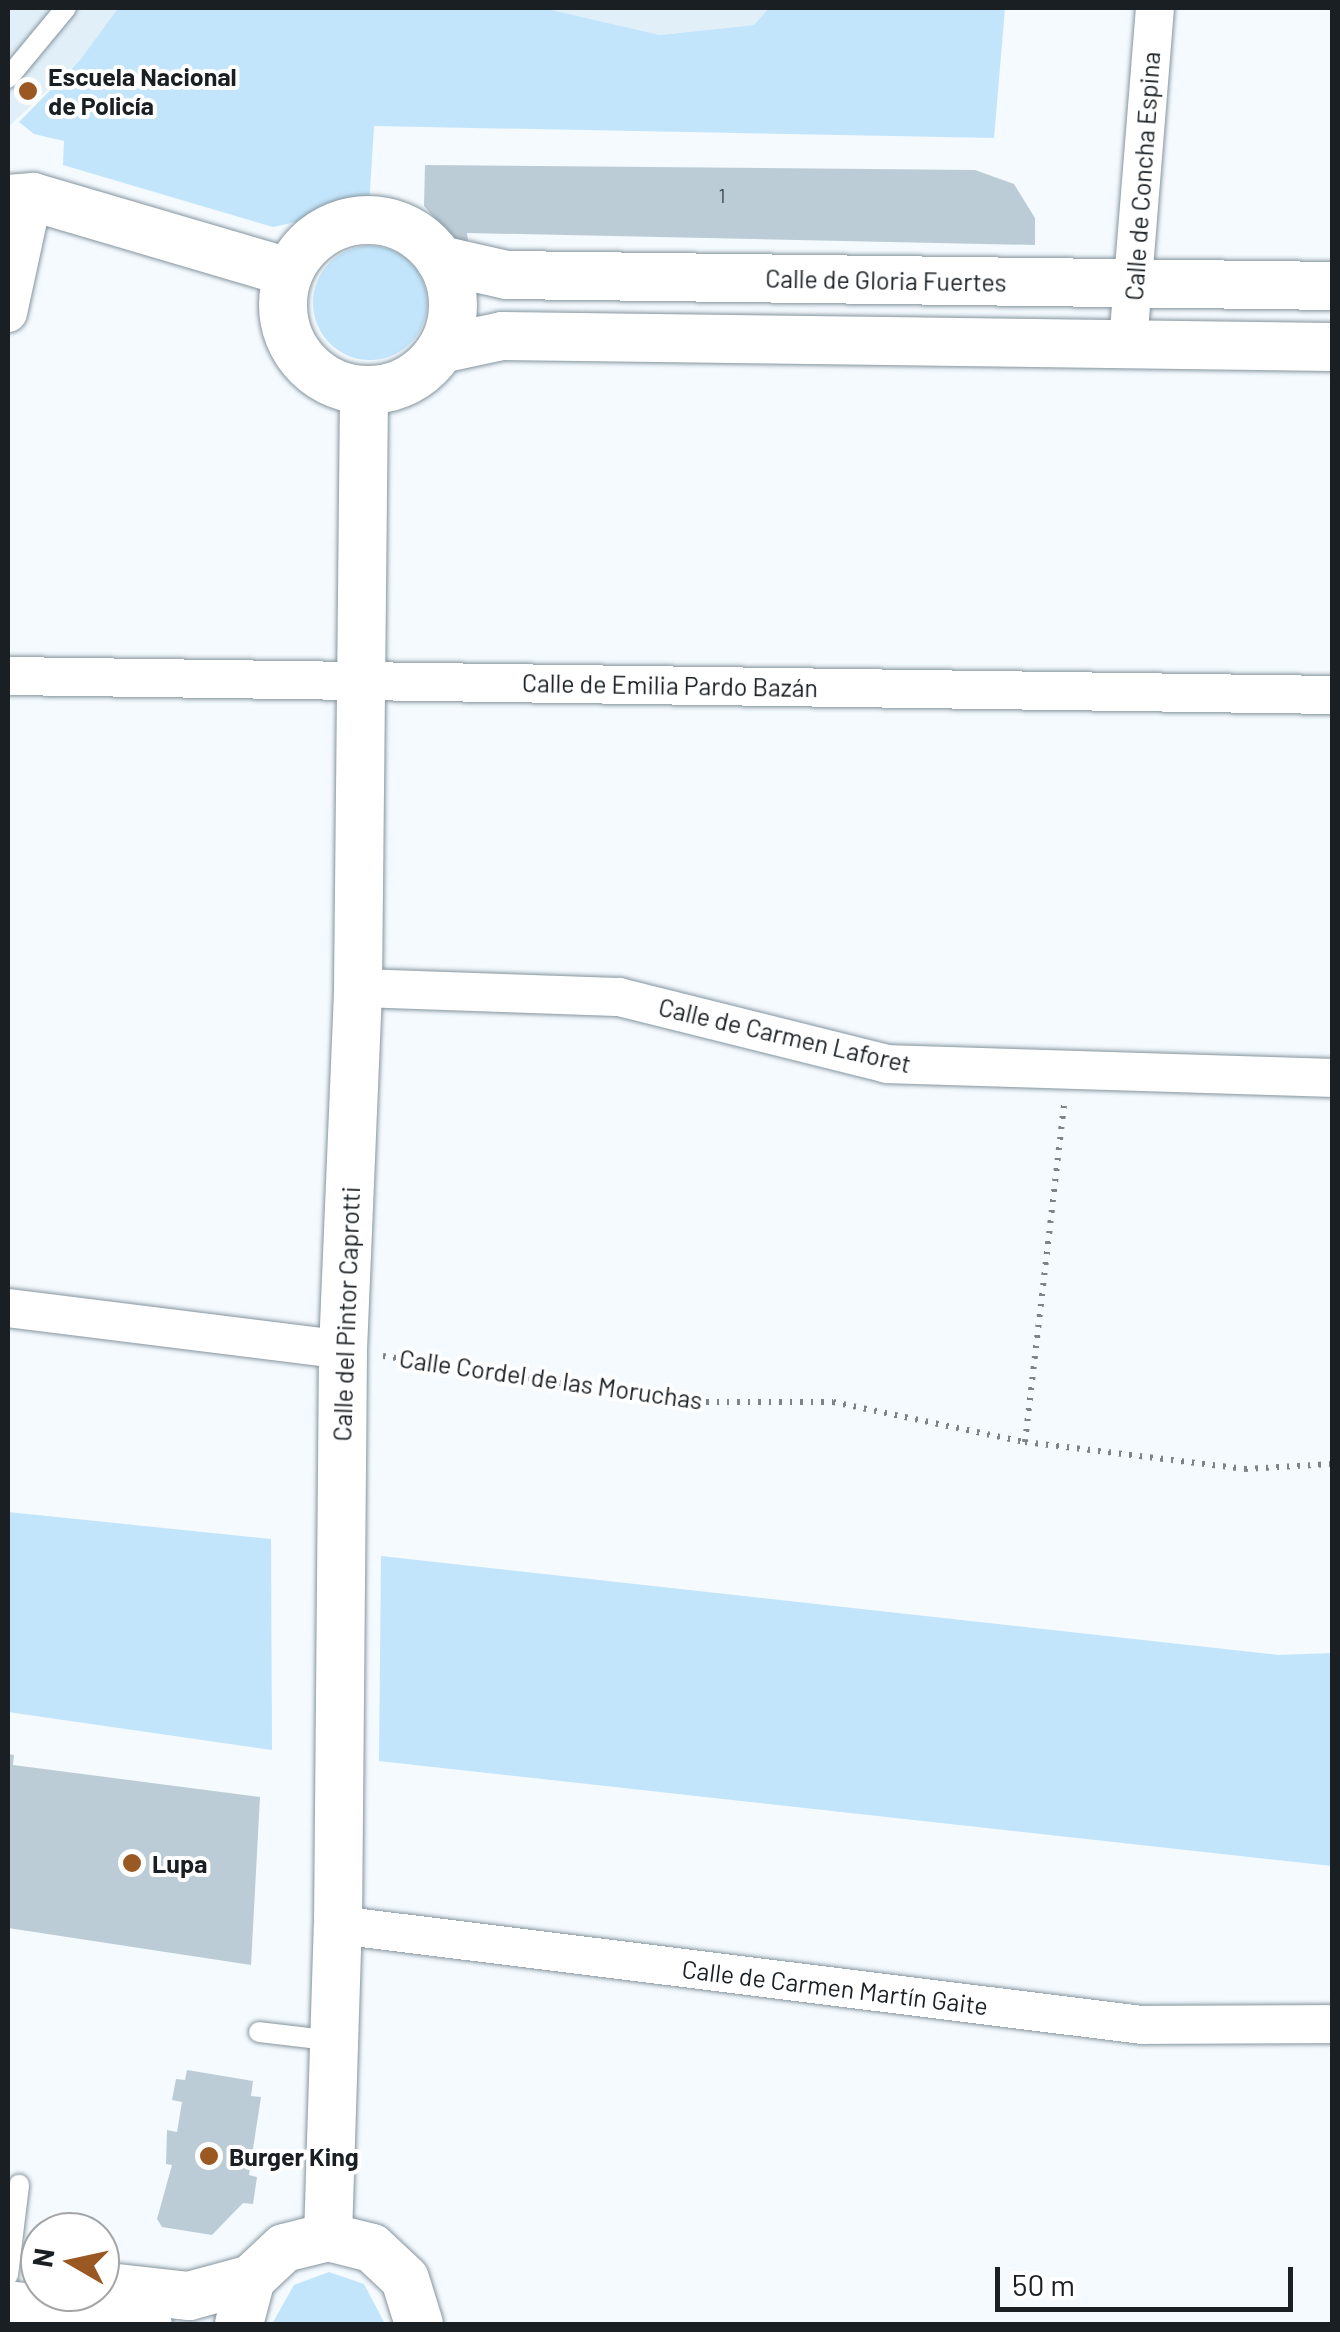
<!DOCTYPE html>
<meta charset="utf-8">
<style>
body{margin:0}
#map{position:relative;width:1340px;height:2332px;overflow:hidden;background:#f4fafe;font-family:Barlow,sans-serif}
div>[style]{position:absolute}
.built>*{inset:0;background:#e1eff8}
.green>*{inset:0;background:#c2e5fb}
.round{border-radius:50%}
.building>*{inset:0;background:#bcccd6}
.path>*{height:6px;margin-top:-3px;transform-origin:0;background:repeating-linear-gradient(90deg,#7d8387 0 2.5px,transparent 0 10.5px)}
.roads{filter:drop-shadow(0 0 2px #85949e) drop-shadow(0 0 2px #85949e)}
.service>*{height:20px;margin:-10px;padding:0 10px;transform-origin:10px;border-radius:10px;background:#fff}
.minor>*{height:38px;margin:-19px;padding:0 19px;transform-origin:19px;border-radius:19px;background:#fff}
.tertiary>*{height:48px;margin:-24px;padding:0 24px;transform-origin:24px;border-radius:24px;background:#fff}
.tertiary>.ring{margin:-24px;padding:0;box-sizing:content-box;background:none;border:48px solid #fff;border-radius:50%}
.dots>*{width:28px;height:28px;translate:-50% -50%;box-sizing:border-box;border:5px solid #fff;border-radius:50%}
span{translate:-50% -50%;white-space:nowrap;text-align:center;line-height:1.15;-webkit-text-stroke:8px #fff;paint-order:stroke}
.number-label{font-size:20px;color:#424a50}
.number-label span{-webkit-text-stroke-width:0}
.poi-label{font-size:25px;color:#191f23;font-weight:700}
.left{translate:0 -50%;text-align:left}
.street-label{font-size:25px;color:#191f23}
.frame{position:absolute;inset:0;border:10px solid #191f23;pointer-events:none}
.north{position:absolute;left:20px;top:2212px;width:100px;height:100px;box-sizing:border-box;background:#fff;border:2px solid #a3a5a7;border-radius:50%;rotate:279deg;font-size:28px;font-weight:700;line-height:40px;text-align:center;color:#191f23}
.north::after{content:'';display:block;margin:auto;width:35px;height:45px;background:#9a5923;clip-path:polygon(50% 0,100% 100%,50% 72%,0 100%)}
.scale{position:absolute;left:995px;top:2267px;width:298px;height:45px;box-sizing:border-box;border:5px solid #191f23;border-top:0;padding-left:12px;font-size:30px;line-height:35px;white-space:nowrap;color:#191f23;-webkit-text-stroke:8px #fff;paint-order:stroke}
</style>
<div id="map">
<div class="built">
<div style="clip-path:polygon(8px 8px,118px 8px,80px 60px,8px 127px)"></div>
<div style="clip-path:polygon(543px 8px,769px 8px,754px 25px,660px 35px)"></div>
</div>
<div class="green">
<div style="clip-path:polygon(118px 8px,543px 8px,660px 35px,754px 25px,769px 8px,1005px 8px,994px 138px,374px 126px,369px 206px,273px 227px,63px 165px,64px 141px,34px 134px,19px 122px,80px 60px)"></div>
<div class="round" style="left:313px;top:246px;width:114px;height:114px"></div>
<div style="clip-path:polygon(8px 1512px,271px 1539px,272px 1750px,8px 1712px)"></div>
<div style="clip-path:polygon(381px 1556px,1278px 1655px,1332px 1653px,1332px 1866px,379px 1761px)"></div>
<div style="clip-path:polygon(329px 2272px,364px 2284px,385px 2324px,272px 2324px,294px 2285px)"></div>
</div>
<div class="building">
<div style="clip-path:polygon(425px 165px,975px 170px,1014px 184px,1035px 218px,1035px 245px,467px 233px,469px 247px,459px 245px,424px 206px)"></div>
<div style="clip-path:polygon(8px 1754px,14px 1755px,13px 1765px,260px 1797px,251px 1965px,8px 1928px)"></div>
<div style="clip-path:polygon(187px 2070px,253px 2081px,251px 2096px,261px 2097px,249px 2175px,257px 2177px,253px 2204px,243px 2203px,212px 2235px,162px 2227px,157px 2219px,172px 2165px,166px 2164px,167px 2130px,177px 2132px,182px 2102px,172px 2100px,176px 2079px,185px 2080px)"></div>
</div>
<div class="path">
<div style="left:383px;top:1356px;width:305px;rotate:8.7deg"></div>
<div style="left:685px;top:1402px;width:148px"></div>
<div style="left:833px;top:1402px;width:196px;rotate:11.8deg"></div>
<div style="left:1025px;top:1442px;width:222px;rotate:7deg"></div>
<div style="left:1245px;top:1469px;width:87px;rotate:-3.3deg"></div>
<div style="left:1025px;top:1442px;width:340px;rotate:-83.4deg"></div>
</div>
<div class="roads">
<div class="service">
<div style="left:8px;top:78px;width:91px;rotate:-50.4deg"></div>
<div style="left:259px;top:2032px;width:76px;rotate:6.8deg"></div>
<div style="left:8px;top:2275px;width:91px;rotate:-83deg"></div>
</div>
<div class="minor">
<div style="left:8px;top:313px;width:119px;rotate:-77.8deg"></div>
<div style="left:1128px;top:343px;width:336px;rotate:-85.4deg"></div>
<div style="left:8px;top:676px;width:1324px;rotate:0.82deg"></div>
<div style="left:358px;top:988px;width:261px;rotate:2deg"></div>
<div style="left:619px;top:997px;width:276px;rotate:14deg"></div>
<div style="left:887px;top:1064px;width:445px;rotate:1.8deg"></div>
<div style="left:8px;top:1308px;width:338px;rotate:7.1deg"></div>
<div style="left:338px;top:1925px;width:810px;rotate:7.09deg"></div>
<div style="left:1142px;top:2025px;width:190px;rotate:-0.3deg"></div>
</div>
<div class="tertiary">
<div style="left:8px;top:199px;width:25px;rotate:-5deg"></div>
<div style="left:33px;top:197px;width:266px;rotate:16.4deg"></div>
<div class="ring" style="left:283px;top:220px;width:122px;height:122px"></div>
<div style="left:440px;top:260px;width:69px;rotate:12.6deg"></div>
<div style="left:507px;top:275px;width:825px;rotate:0.76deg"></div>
<div style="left:441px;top:349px;width:62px;rotate:-12deg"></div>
<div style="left:502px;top:336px;width:830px;rotate:0.76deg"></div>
<div style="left:328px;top:2237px;width:312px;rotate:-88.2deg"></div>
<div style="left:338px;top:1925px;width:575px;rotate:-89.5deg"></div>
<div style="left:343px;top:1350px;width:362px;rotate:-87.6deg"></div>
<div style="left:358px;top:988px;width:597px;rotate:-89.42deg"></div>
<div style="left:100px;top:2286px;width:90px;rotate:6.4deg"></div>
<div style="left:189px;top:2296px;width:64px;rotate:-15.3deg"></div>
<div style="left:8px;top:2305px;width:141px;rotate:7.7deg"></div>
<div style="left:239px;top:2324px;width:47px;rotate:-75.1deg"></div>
<div style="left:251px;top:2279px;width:45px;rotate:-43.2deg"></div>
<div style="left:284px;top:2248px;width:45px;rotate:-14deg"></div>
<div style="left:328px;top:2237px;width:45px;rotate:14deg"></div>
<div style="left:372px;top:2248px;width:45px;rotate:43.2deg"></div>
<div style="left:405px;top:2279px;width:47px;rotate:72.7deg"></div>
</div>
</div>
<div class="dots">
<div style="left:28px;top:91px;background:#9a5923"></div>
<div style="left:132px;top:1863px;background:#9a5923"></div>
<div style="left:209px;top:2156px;background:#9a5923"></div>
</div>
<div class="number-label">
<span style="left:722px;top:195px">1</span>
</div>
<div class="poi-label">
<span class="left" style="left:48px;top:91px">Escuela Nacional<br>de Policía</span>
<span class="left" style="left:152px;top:1863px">Lupa</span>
<span class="left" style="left:229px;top:2156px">Burger King</span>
</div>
<div class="street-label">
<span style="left:1142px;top:176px;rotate:-86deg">Calle de Concha Espina</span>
<span style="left:886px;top:280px;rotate:1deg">Calle de Gloria Fuertes</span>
<span style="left:670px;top:685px;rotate:1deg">Calle de Emilia Pardo Bazán</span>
<span style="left:785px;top:1035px;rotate:13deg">Calle de Carmen Laforet</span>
<span style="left:346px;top:1314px;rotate:-88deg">Calle del Pintor Caprotti</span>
<span style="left:551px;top:1379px;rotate:8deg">Calle Cordel de las Moruchas</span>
<span style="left:835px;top:1987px;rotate:7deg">Calle de Carmen Martín Gaite</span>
</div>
<div class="frame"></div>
<div class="north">N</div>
<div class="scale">50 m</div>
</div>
